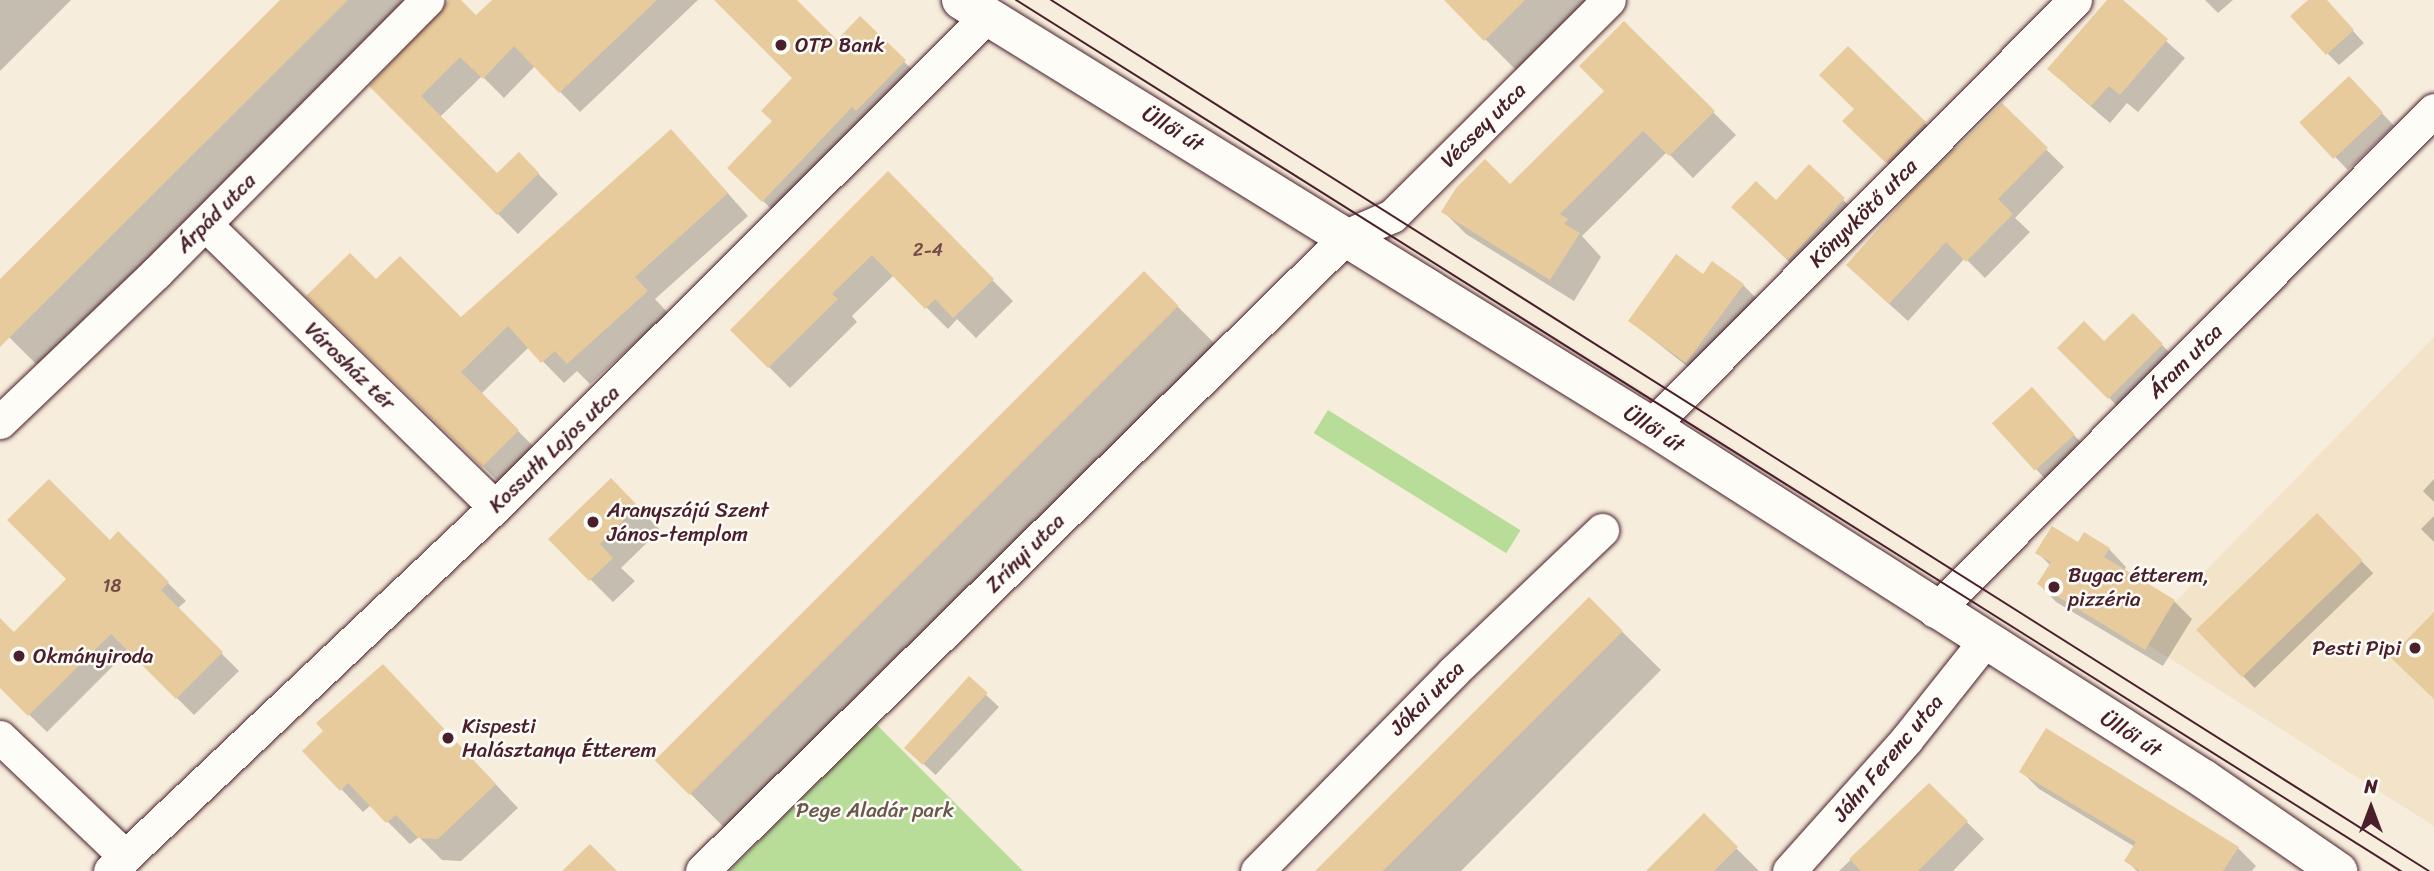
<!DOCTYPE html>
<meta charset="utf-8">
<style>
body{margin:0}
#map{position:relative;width:2434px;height:871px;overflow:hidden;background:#f7eddc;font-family:Sriracha,sans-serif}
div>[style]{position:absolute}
.built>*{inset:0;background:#f2e3c9}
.green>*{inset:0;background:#b7dd99;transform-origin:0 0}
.shadow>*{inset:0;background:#0003;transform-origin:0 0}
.building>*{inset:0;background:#e8cb9c;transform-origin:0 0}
.roads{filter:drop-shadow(0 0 2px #4a1f2b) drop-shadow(0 0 2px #4a1f2b)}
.minor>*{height:33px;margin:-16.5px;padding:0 16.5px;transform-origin:16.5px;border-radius:16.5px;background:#fdfcf7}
.major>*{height:38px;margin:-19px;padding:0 19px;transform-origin:19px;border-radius:19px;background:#fdfcf7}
.tram>*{height:2px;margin:-1px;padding:0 1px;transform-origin:1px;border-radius:1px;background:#4a1f2b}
.dots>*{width:19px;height:19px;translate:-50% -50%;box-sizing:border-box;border:4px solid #fdfcf7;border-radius:50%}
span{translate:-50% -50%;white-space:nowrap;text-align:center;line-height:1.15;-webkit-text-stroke:5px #fdfcf7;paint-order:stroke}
.number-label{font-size:18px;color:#724a47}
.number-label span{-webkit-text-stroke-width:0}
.poi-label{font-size:21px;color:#4a1f2b}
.left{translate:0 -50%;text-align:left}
.right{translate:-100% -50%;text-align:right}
.street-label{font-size:21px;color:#4a1f2b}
.park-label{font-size:21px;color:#6b584c}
.north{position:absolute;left:2336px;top:773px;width:70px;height:70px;-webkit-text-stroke:5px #fdfcf7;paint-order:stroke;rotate:0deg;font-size:19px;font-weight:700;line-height:28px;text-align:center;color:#4a1f2b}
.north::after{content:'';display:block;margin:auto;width:24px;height:32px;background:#4a1f2b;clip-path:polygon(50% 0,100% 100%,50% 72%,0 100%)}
</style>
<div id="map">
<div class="built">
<div style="clip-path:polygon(2434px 337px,2434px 826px,2139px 639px)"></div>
</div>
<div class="green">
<div style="left:1328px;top:410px;width:227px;height:27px;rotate:32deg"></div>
<div style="clip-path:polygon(876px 724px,1023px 871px,729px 871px)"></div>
</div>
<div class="shadow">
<div style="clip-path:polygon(0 0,71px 0,0 71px)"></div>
<div style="clip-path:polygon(283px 0,403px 0,414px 11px,48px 376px,0 328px,0 282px)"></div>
<div style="clip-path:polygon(452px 0,458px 0,476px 17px,494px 0,698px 0,580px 112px,535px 66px,504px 98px,482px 76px,440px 117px,497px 176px,519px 154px,558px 194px,518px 234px,371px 86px)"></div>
<div style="clip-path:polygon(726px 0,795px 0,837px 42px,860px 19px,922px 79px,781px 218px,747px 186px,795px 78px)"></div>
<div style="clip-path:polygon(1462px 0,1603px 0,1524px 78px,1454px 8px)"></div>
<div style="clip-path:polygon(2108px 0,2120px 0,2185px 58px,2138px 112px,2127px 103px,2110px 123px,2067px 86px)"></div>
<div style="clip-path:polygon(2205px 0,2233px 0,2218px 13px)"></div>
<div style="clip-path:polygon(2311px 0,2325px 0,2364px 43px,2339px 65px,2327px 53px)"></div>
<div style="clip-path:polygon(1624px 23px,1736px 135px,1693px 178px,1667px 152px,1582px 236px,1601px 257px,1574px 301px,1466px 234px,1443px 211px,1510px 187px,1606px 91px)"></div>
<div style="clip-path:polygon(1848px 48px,1943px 141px,1904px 179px,1845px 121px,1856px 109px)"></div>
<div style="left:2348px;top:78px;width:66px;height:64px;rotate:46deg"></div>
<div style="clip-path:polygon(2002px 106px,2064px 167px,2015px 218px,2030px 232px,1985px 278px,1965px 258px,1908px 321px,1866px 283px)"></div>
<div style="clip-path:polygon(692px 153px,748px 216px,655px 299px,668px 313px,590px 384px,577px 371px,564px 383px,529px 347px,481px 394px,539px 452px,504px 487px,309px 296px,376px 281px,461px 320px)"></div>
<div style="left:1809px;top:167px;width:72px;height:82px;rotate:44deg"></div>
<div style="clip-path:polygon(888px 174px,1013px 301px,976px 338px,957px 319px,948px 329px,894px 275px,852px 316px,857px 322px,790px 388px,732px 330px)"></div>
<div style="left:1144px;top:273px;width:103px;height:689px;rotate:45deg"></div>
<div style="clip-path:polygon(1703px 276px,1743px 285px,1760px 302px,1704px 380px,1630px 321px)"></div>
<div style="clip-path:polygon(2133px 316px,2180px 363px,2127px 416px,2060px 348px,2104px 344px)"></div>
<div style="clip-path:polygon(2044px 402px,2085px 447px,2047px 481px,2036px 469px)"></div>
<div style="clip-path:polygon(2434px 479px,2434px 502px,2423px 491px)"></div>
<div style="clip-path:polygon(611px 480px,660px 530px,621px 568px,635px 581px,613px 602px,550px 539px)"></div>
<div style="left:2317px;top:515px;width:81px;height:165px;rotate:46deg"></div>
<div style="clip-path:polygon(2434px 516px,2434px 542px,2421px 529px)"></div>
<div style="clip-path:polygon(118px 533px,186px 601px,177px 609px,239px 671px,194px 715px,129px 650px,47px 732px,0 686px,0 620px,14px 634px)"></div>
<div style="clip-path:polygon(2078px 545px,2109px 549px,2126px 567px,2124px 571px,2174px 601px,2192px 619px,2163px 666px,2056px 602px,2039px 584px,2050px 565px,2038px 553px)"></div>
<div style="clip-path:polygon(1589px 599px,1661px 670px,1461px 871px,1318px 871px)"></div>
<div style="left:969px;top:679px;width:41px;height:93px;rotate:43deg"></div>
<div style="clip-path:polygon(405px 688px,518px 808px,461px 861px,442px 860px,419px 837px,410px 844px,371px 805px,363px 812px,305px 751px)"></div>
<div style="clip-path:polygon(2022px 772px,2238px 848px,2256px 866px,2252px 871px,2137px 871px,2126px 860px,2135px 847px,2039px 789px)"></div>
<div style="clip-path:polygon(1929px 785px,1984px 839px,1953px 871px,1839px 871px)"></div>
<div style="clip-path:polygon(1704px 816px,1759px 871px,1649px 871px)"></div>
</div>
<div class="building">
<div style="clip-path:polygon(280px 0,348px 0,0 347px,0 279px)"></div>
<div style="clip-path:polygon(449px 0,461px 0,476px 15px,492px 0,657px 0,559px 93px,514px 46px,483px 79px,460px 57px,421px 96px,497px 173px,519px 152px,539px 173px,497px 215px,369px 86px)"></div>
<div style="clip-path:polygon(714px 0,797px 0,837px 40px,860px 16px,906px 60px,856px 111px,852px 107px,762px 202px,727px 168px,772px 121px,761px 111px,792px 78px)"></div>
<div style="clip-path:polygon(1444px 0,1525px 0,1484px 41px)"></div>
<div style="clip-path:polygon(2107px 0,2123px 0,2168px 39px,2120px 95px,2109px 86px,2091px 106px,2047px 69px)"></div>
<div style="clip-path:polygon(2308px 0,2327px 0,2354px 30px,2326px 55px,2290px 16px)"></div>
<div style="clip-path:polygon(1624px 21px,1715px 111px,1669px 156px,1643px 131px,1560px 214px,1568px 219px,1564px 224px,1580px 233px,1550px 280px,1441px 212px,1456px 188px,1485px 159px,1510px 184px,1604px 91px,1579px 66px)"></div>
<div style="clip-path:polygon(1848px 46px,1926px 122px,1886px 163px,1842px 121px,1854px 109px,1819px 75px)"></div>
<div style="left:2349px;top:76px;width:50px;height:68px;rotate:47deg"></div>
<div style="clip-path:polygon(2002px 103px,2048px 148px,1998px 199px,2013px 214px,1966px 262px,1946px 242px,1889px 304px,1846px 265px,1913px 190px)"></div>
<div style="clip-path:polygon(671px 129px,728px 193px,635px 277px,648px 291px,567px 364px,555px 351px,541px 363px,508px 326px,461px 372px,519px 430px,482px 467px,306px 296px,350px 253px,376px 279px,400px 256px,461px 317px)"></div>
<div style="clip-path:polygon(1809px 164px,1845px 198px,1788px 260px,1731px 207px,1756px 181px,1776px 200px)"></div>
<div style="clip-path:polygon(888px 171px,994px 279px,953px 318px,935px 299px,925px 309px,872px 255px,832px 294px,838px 299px,768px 368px,730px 330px)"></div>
<div style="clip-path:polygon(1676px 254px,1703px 274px,1712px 261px,1744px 284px,1686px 363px,1628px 321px)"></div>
<div style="left:1144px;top:271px;width:49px;height:692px;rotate:45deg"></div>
<div style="clip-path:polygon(2133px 313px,2163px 344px,2108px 399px,2057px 348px,2084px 321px,2104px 341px)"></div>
<div style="left:2032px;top:387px;width:64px;height:54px;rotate:48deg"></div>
<div style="clip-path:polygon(611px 478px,638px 506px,600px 544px,613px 558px,589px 581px,548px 539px)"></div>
<div style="clip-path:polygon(49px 479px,110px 540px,118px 531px,169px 582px,161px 590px,223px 652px,176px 699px,111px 634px,28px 716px,0 688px,0 618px,14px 632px,66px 579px,7px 520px)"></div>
<div style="left:2317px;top:513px;width:66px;height:168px;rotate:46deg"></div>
<div style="clip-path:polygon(2052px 526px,2078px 542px,2084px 532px,2110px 548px,2104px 557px,2175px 600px,2145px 650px,2037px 584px,2051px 562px,2035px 553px)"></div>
<div style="left:1589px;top:597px;width:48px;height:387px;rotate:45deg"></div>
<div style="clip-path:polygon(2434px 612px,2434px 699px,2390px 657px)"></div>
<div style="clip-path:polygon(383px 664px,496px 784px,438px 839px,418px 838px,396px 815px,386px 823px,348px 783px,340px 791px,302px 751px,323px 731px,316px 723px)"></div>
<div style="left:969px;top:676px;width:25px;height:97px;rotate:42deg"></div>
<div style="clip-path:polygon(2046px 728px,2239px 847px,2223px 871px,2140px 871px,2124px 861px,2136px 842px,2019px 772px)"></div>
<div style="clip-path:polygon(1929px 783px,1968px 821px,1918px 871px,1861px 871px,1849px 859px)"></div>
<div style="clip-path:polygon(1704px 813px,1738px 847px,1714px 871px,1646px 871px)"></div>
<div style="clip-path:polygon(590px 844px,617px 871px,562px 871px)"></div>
</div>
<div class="roads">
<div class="minor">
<div style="left:205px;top:224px;width:405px;rotate:44.3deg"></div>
<div style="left:0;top:422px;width:216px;rotate:-43.7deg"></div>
<div style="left:156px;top:273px;width:385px;rotate:-45.2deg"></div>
<div style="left:1651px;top:426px;width:601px;rotate:-45.13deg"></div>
<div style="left:1935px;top:611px;width:707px;rotate:-45.11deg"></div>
<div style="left:0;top:737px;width:173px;rotate:43.6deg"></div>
<div style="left:110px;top:871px;width:530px;rotate:-43.39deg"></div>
<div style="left:495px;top:507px;width:695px;rotate:-44.94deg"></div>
<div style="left:702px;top:871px;width:907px;rotate:-44.55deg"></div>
<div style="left:1348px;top:235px;width:48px;rotate:-23.4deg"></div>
<div style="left:1392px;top:216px;width:306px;rotate:-44.9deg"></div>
<div style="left:1257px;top:871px;width:279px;rotate:-45.4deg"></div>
<div style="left:1453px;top:672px;width:206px;rotate:-43.6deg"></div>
<div style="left:1789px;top:871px;width:176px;rotate:-48.2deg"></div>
<div style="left:1906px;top:740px;width:125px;rotate:-51.5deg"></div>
</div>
<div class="major">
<div style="left:961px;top:0;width:811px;rotate:31.69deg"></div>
<div style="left:1651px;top:426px;width:656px;rotate:32.55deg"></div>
<div style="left:2204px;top:779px;width:163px;rotate:34.5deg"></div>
</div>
</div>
<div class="tram">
<div style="left:1016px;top:0;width:1636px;rotate:32.17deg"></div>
<div style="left:1051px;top:0;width:1630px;rotate:32.3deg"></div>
</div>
<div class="dots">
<div style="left:781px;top:45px;background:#4a1f2b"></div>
<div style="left:593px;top:522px;background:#4a1f2b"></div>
<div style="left:2054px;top:587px;background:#4a1f2b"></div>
<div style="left:2415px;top:648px;background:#4a1f2b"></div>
<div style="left:19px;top:656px;background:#4a1f2b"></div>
<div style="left:448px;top:738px;background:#4a1f2b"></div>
</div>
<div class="number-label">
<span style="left:928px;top:250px">2-4</span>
<span style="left:112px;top:586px">18</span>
</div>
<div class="poi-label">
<span class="left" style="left:795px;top:45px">OTP Bank</span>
<span class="left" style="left:607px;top:522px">Aranyszájú Szent<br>János-templom</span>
<span class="left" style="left:2068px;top:587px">Bugac étterem,<br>pizzéria</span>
<span class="right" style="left:2401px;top:648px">Pesti Pipi</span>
<span class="left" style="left:33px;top:656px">Okmányiroda</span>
<span class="left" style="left:462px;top:738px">Kispesti<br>Halásztanya Étterem</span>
</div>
<div class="street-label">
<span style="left:1483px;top:125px;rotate:-45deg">Vécsey utca</span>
<span style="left:1173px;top:129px;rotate:31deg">Üllői út</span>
<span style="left:216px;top:213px;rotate:-45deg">Árpád utca</span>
<span style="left:1863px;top:213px;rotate:-45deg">Könyvkötő utca</span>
<span style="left:2185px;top:361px;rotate:-45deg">Áram utca</span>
<span style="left:350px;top:366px;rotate:44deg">Városház tér</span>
<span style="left:1654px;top:429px;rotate:33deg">Üllői út</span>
<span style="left:554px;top:449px;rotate:-44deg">Kossuth Lajos utca</span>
<span style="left:1025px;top:553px;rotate:-45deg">Zrínyi utca</span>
<span style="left:1427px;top:698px;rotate:-45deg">Jókai utca</span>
<span style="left:2131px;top:734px;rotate:32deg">Üllői út</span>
<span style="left:1888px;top:758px;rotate:-50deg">Jáhn Ferenc utca</span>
</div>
<div class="park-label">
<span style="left:875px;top:810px">Pege Aladár park</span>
</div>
<div class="north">N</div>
</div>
